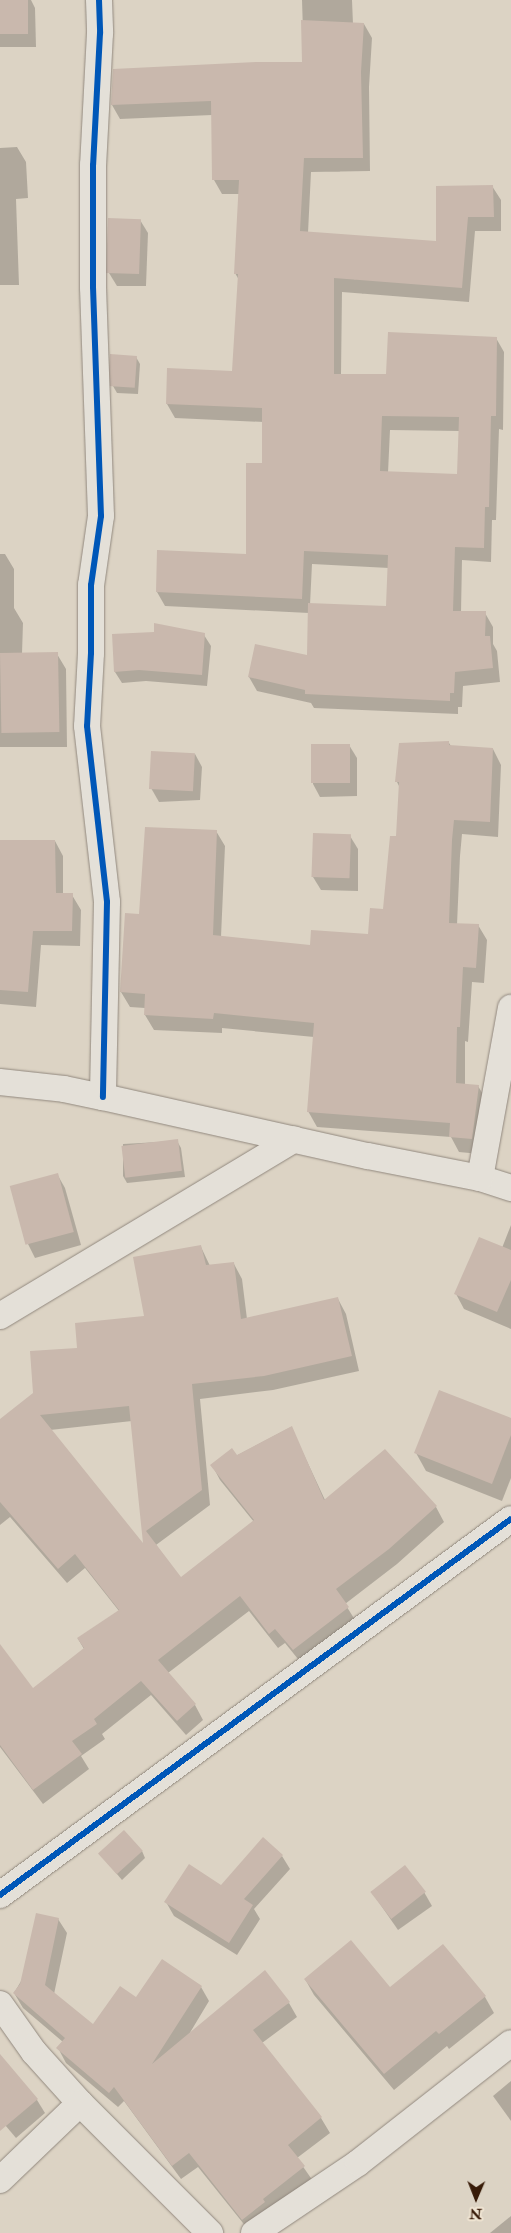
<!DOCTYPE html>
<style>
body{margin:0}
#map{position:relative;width:511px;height:2233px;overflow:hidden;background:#dcd3c4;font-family:"IM FELL Double Pica",serif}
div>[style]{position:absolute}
.shadow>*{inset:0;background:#0003}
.building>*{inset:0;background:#c9b8ad;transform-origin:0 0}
.roads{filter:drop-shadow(0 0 1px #91887e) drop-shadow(0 0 1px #91887e)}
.minor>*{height:26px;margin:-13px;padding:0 13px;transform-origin:13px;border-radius:13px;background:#e4e0d8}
.cycleway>*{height:6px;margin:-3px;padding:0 3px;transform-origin:3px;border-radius:3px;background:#0057b8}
span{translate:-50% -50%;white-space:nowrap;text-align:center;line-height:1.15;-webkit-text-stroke:4.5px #efe4d2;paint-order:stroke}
.north{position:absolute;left:451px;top:2173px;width:50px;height:50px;-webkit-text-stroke:4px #efe4d2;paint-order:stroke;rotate:181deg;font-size:14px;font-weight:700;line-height:20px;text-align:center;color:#381b08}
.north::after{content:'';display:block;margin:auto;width:18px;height:22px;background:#381b08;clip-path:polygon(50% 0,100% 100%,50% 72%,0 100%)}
</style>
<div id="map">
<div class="shadow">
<div style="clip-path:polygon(0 0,31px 0,35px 8px,36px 47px,0 47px)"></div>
<div style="clip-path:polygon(evenodd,302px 0,352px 0,353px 24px,364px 24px,372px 38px,369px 87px,370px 171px,311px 172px,308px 233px,438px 243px,492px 186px,501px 200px,501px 231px,475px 231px,469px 302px,342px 292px,341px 375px,387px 375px,496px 338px,504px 352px,503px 430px,499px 429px,496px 520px,492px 520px,491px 562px,462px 560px,461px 613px,485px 613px,493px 627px,493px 644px,497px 651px,500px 682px,463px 686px,462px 707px,458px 707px,458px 714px,314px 708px,311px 703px,257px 691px,249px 677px,308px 657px,309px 613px,165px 606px,157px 592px,247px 555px,263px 465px,264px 422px,175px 418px,167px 404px,233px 373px,239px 280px,235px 273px,239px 194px,222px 194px,214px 180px,212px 115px,120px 119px,112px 105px,114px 70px,304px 64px,302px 0,390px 430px,460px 431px,458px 476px,388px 473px,390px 430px,302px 0,312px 564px,389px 568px,387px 607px,310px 605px,312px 564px)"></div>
<div style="clip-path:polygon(17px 147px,26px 162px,28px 198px,16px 199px,19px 285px,0 285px,0 148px)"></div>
<div style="clip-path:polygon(140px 220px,148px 233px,146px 286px,117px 286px,109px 273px)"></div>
<div style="clip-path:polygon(136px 357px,140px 364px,138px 394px,117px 393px,113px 386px)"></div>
<div style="clip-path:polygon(0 554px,5px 554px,14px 569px,14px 608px,23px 623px,22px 654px,57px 654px,66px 669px,67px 747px,0 747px)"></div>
<div style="clip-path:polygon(113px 635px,204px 635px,211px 646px,207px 686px,146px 681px,122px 683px,115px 672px)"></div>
<div style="clip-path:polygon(449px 743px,451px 746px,493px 749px,501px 765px,498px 837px,462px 834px,460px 856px,457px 925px,478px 925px,487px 940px,484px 983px,472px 982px,468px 1042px,465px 1041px,465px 1085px,478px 1086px,487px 1101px,480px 1154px,459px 1152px,451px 1137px,317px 1127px,308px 1111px,314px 1037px,222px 1028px,222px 1033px,154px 1030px,145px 1015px,145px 1008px,130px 1007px,121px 992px,140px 915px,216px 831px,225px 846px,221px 937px,311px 947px,370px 935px,384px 910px,397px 837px,400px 788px,397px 782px)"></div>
<div style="clip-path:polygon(349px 745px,357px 758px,357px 796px,320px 797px,313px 784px,312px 746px)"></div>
<div style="clip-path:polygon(195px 754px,202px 767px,200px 800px,159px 802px,151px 788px)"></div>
<div style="clip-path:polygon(350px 836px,358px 849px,358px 891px,321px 890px,313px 877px)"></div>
<div style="clip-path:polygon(0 841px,55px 841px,63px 856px,63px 895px,72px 895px,81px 910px,80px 946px,41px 945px,36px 1007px,0 1004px)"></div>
<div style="clip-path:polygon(177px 1141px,181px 1148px,185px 1177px,127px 1183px,123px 1176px,123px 1144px)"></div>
<div style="clip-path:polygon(57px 1174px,65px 1188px,81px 1245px,35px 1258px,28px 1244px)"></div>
<div style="clip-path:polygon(511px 1225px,511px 1329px,464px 1309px,456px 1294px,502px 1248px)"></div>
<div style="clip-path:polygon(evenodd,201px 1247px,210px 1266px,234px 1264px,242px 1279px,247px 1319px,338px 1299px,346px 1314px,359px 1371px,273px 1390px,200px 1399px,210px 1505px,156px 1545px,181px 1579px,254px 1522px,220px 1480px,212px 1465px,236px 1456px,291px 1427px,325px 1500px,436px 1507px,444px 1522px,397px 1564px,345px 1604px,357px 1623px,302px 1664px,285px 1643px,278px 1648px,249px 1611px,168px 1673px,195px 1705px,203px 1720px,186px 1735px,151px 1695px,102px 1734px,105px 1739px,81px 1756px,89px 1769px,43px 1804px,0 1747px,0 1646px,33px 1690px,84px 1649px,78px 1639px,119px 1611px,85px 1568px,67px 1583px,10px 1517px,0 1525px,0 1421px,34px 1394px,78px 1349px,145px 1318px,201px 1247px,132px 1421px,145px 1547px,50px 1430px,132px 1421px)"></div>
<div style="clip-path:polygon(511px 1419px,511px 1478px,502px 1501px,426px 1471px,416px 1453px)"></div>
<div style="clip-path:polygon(142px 1851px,145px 1858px,122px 1880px,100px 1854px)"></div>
<div style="clip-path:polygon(282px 1856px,290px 1869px,254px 1909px,260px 1919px,237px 1955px,174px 1916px,166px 1902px,221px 1886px)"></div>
<div style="clip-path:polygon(371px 1891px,424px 1892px,432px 1906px,398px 1930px)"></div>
<div style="clip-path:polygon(58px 1919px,67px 1933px,54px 1994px,93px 2025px,136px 1999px,201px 1987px,209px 2001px,188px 2036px,289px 2003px,297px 2017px,262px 2043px,321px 2118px,330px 2133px,297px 2158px,313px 2181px,251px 2233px,198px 2167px,181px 2179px,124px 2101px,118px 2107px,66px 2063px,58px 2048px,63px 2042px,23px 2008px,14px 1993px)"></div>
<div style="clip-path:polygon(305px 1979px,485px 1997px,494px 2013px,449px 2049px,447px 2046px,394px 2090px,314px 1995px)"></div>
<div style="clip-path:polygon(4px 2061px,37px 2100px,45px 2113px,16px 2138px,0 2119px,0 2064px)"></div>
<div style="clip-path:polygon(511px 2081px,511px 2121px,493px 2096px)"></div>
<div style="clip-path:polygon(511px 2216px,511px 2233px,490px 2233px)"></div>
</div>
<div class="building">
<div style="left:0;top:0;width:28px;height:34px"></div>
<div style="clip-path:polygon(evenodd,301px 20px,364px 23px,361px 72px,363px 158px,304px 158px,300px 231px,436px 241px,436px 186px,493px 185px,494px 217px,468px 217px,462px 288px,334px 278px,334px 374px,386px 374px,388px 332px,497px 337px,496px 416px,491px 416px,489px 507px,485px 507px,484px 548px,455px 547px,453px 611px,486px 611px,485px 636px,490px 636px,493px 668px,455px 672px,454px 693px,450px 693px,450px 701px,305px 694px,305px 690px,248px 677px,255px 644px,307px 655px,308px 603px,386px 606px,388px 555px,304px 551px,302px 599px,156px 592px,157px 550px,246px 554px,246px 463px,262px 463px,262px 408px,166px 404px,167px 368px,232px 371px,238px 274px,234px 274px,239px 180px,212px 180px,211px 101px,111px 105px,113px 69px,256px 62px,302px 62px,301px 20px,382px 416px,459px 417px,457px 474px,380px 471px,382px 416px)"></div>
<div style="left:108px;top:218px;width:33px;height:55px;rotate:2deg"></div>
<div style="left:110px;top:354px;width:27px;height:32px;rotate:4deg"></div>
<div style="clip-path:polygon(154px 623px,205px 633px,202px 675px,139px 670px,114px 672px,112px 634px,154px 632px)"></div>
<div style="left:58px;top:652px;width:80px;height:58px;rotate:89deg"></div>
<div style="clip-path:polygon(449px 741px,449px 745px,493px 748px,490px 822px,454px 820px,452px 840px,449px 923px,479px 924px,476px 968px,463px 967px,460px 1027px,457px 1027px,456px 1083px,479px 1085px,472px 1139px,449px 1137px,450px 1123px,307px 1112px,314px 1023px,214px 1013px,213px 1019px,144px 1015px,145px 994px,120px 992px,125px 913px,139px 914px,145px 827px,217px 830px,213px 935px,310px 945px,311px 930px,368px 934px,370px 908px,383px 909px,390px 836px,396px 836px,399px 782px,395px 782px,399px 743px)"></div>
<div style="left:350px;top:744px;width:39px;height:39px;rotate:90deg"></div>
<div style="left:151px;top:751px;width:44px;height:38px;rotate:3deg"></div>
<div style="left:313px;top:833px;width:38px;height:44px;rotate:2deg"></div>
<div style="clip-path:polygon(0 840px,55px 840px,56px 893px,73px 893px,72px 931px,33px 931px,28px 992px,0 990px)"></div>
<div style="left:178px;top:1139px;width:32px;height:57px;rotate:83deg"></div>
<div style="left:58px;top:1173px;width:61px;height:50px;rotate:75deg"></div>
<div style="clip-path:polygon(479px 1237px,511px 1250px,511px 1280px,497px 1312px,454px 1294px)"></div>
<div style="clip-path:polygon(evenodd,201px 1245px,206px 1265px,234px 1262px,241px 1319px,338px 1297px,352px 1356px,264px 1376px,192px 1384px,202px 1490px,146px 1531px,181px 1577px,254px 1520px,210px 1465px,232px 1448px,237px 1455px,292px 1426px,324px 1500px,385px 1449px,437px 1506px,389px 1549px,336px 1589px,349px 1607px,293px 1650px,275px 1629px,269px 1634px,240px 1596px,158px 1660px,196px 1704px,177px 1721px,141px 1681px,94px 1719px,97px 1724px,72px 1741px,82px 1754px,33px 1790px,0 1745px,0 1644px,33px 1688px,84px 1648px,77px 1638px,119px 1610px,75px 1554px,58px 1569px,0 1502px,0 1419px,33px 1393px,30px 1351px,77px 1348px,75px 1323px,144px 1316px,133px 1257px,201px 1245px,129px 1406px,141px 1524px,143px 1543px,40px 1415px,129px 1406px)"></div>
<div style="clip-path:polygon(439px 1390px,511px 1418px,511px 1435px,492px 1484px,414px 1453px)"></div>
<div style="left:124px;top:1830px;width:28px;height:35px;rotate:48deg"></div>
<div style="clip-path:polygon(263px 1837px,283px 1855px,244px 1899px,253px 1905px,229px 1943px,164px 1902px,189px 1864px,221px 1885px)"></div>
<div style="left:405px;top:1865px;width:34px;height:44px;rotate:52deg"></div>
<div style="clip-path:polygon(36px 1913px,59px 1918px,45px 1985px,93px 2024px,120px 1986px,136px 1997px,162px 1959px,202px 1986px,152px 2064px,265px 1970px,290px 2002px,253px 2030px,322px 2117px,288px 2145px,305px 2166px,263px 2199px,265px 2202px,242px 2220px,189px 2153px,172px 2166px,114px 2087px,109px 2093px,56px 2048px,65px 2038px,13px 1993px,20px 1984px)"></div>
<div style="clip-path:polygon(351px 1940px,390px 1987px,443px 1944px,486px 1996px,439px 2034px,436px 2031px,384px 2074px,304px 1979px)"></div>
<div style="clip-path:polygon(0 2054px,38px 2099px,0 2131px)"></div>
</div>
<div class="roads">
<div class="minor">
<div style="left:99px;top:0;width:33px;rotate:88deg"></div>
<div style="left:100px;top:33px;width:132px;rotate:93deg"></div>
<div style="left:93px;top:165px;width:122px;rotate:90deg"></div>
<div style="left:93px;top:287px;width:229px;rotate:88deg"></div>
<div style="left:101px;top:516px;width:70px;rotate:98.2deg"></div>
<div style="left:91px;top:585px;width:68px;rotate:90deg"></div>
<div style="left:91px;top:653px;width:73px;rotate:93.1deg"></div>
<div style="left:87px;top:726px;width:177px;rotate:83.5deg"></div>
<div style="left:107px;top:902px;width:195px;rotate:91.2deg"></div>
<div style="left:0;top:1082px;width:64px;rotate:6.2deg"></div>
<div style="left:64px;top:1089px;width:40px;rotate:12deg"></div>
<div style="left:103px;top:1097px;width:271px;rotate:12.6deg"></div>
<div style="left:368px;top:1156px;width:114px;rotate:11.1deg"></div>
<div style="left:480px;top:1178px;width:33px;rotate:18deg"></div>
<div style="left:480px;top:1178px;width:173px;rotate:-79.7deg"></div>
<div style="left:0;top:1316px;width:343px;rotate:-31deg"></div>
<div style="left:0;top:1895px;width:634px;rotate:-36.35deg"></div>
<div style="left:0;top:2004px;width:59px;rotate:54.7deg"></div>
<div style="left:34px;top:2052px;width:69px;rotate:48deg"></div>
<div style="left:80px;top:2103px;width:184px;rotate:45deg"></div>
<div style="left:0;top:2180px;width:111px;rotate:-43.9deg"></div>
<div style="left:254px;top:2233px;width:125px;rotate:-33.9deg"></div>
<div style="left:358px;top:2163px;width:194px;rotate:-38.1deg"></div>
</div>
</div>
<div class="cycleway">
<div style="left:99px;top:0;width:33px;rotate:88deg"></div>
<div style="left:100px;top:33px;width:132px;rotate:93deg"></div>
<div style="left:93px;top:165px;width:122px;rotate:90deg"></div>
<div style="left:93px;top:287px;width:229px;rotate:88deg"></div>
<div style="left:101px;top:516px;width:70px;rotate:98.2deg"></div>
<div style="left:91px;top:585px;width:68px;rotate:90deg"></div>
<div style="left:91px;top:653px;width:73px;rotate:93.1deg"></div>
<div style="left:87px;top:726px;width:177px;rotate:83.5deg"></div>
<div style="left:107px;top:902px;width:195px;rotate:91.2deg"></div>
<div style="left:0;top:1895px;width:634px;rotate:-36.35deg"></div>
</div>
<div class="north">N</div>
</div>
